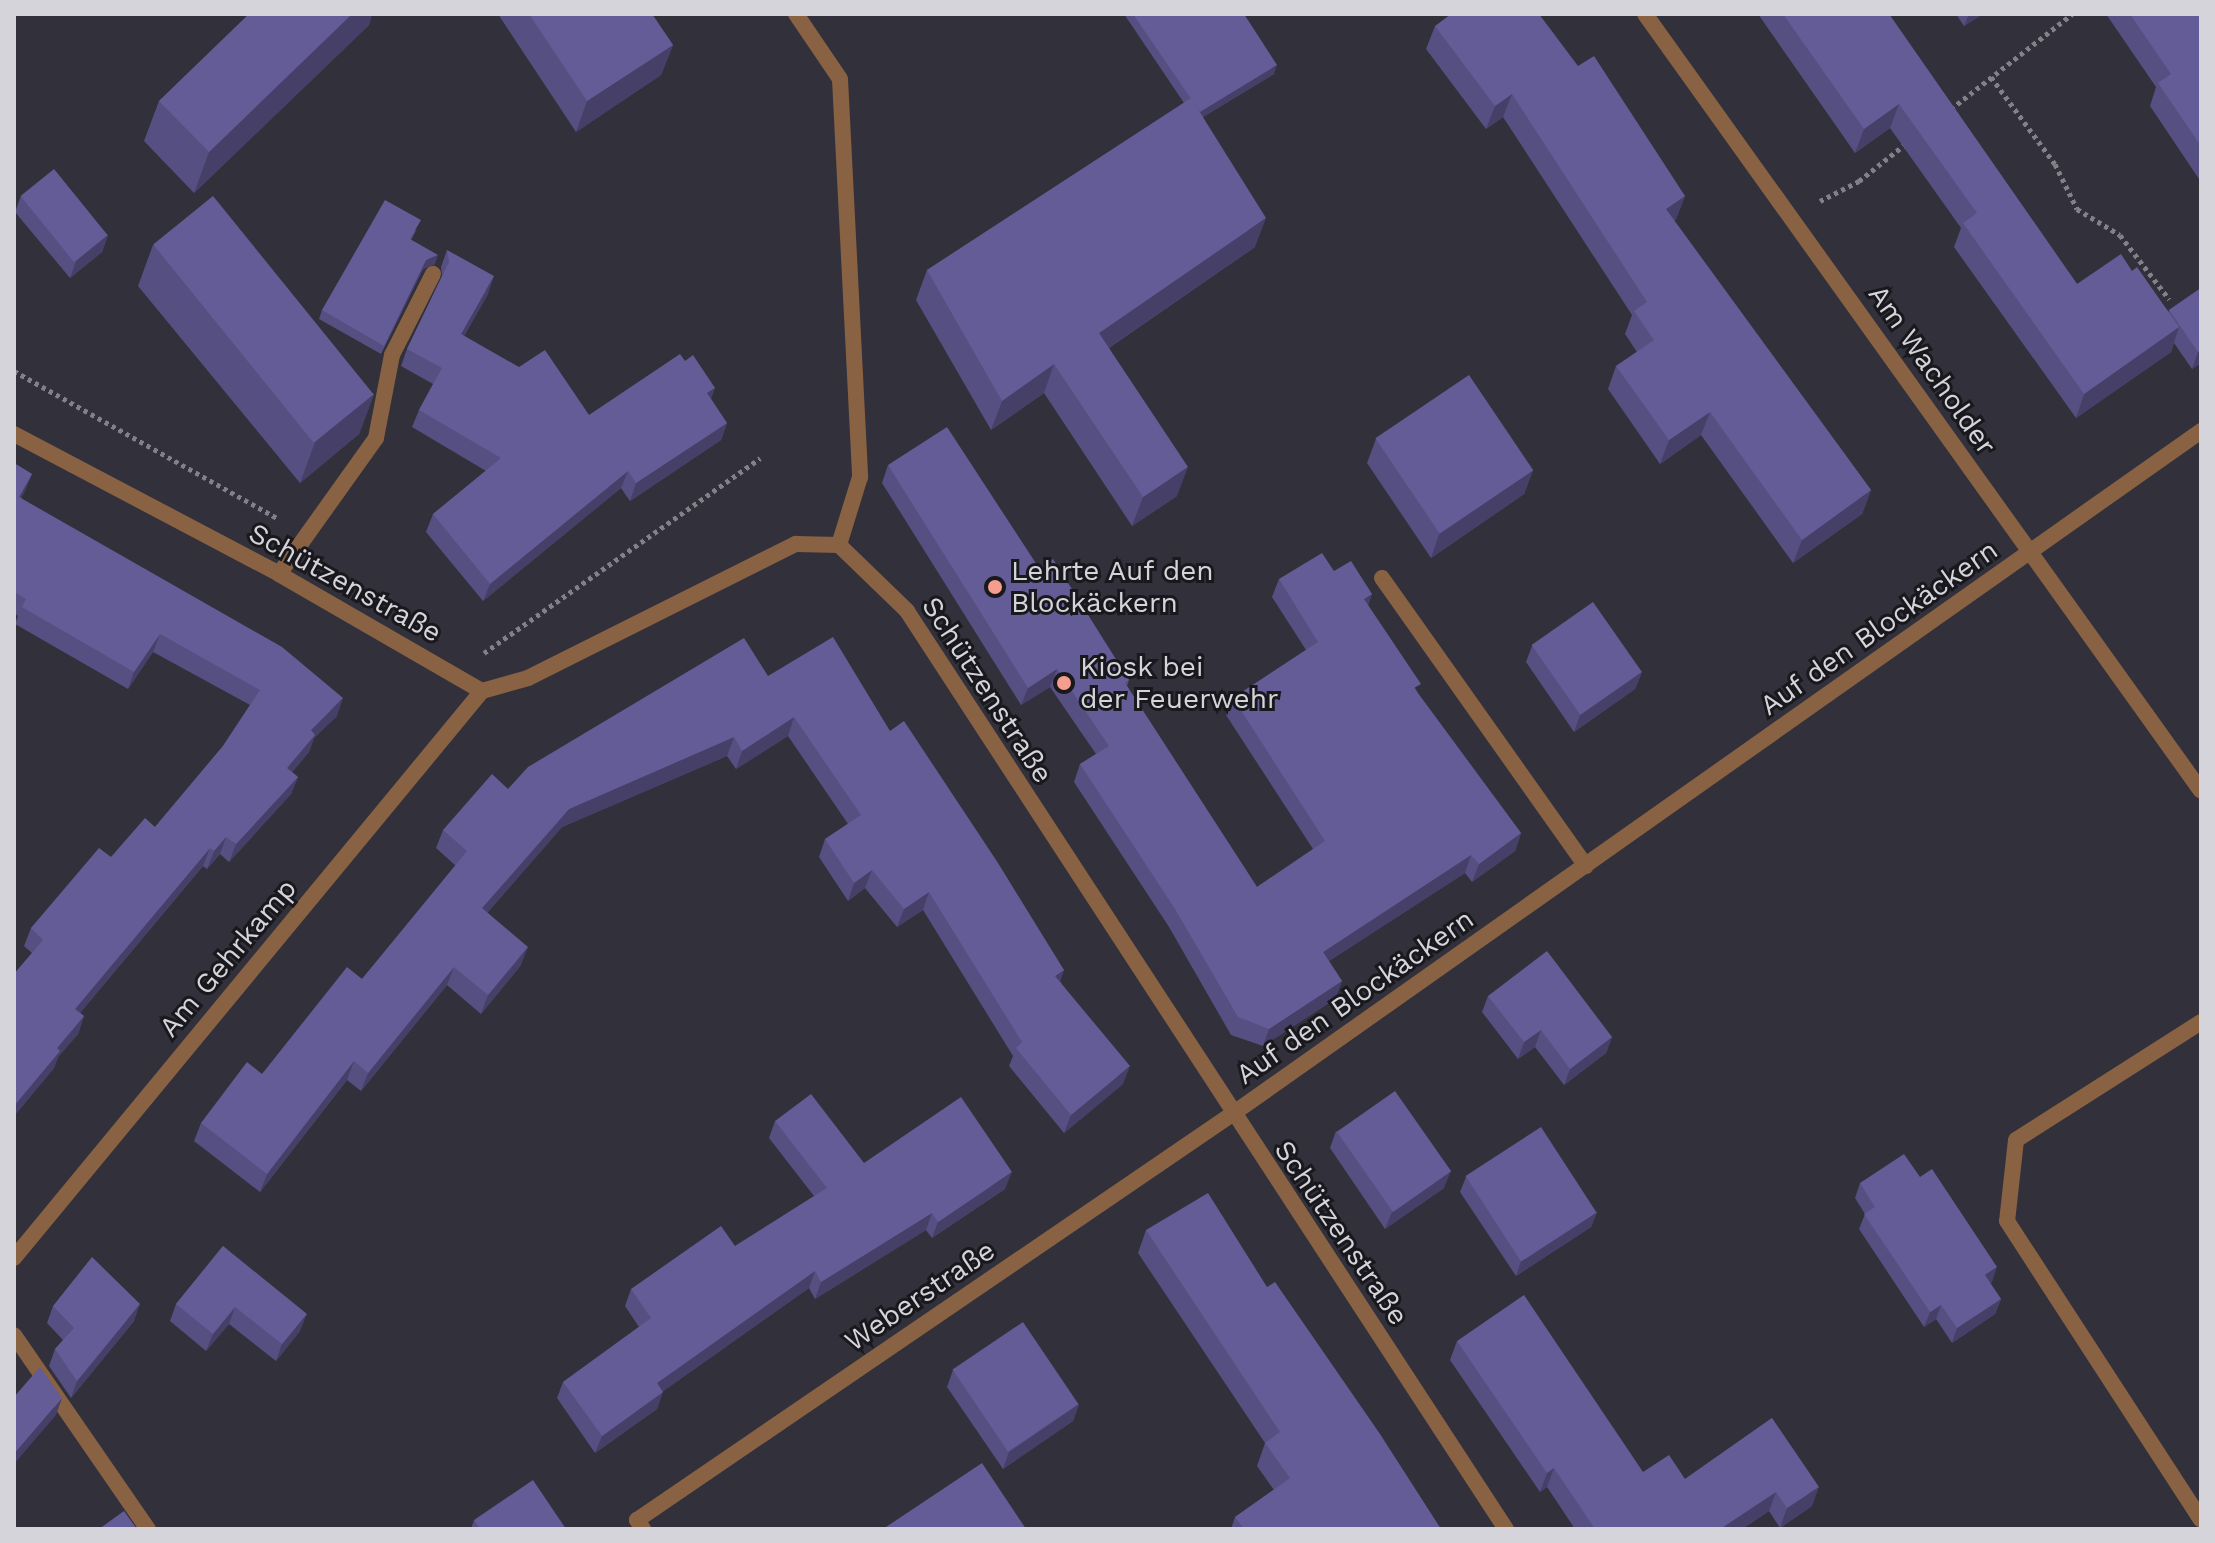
<!DOCTYPE html>
<meta charset="utf-8">
<style>
body{margin:0}
#map{position:relative;width:2215px;height:1543px;overflow:hidden;background:#31303b;font-family:"Work Sans",sans-serif}
div>[style]{position:absolute}
.path>*{height:5px;margin-top:-2.5px;transform-origin:0;background:repeating-linear-gradient(90deg,#82818a 0 4px,transparent 0 8px)}
.lane>*{height:16px;margin:-8px;padding:0 8px;transform-origin:8px;border-radius:8px;background:#886243}
.street>*{height:16px;margin:-8px;padding:0 8px;transform-origin:8px;border-radius:8px;background:#886243}
.wall>*{inset:0;background:#564f81}
.shaded-wall>*{inset:0;background:#464069}
.building>*{inset:0;background:#645c96;transform-origin:0 0}
.dots>*{width:22px;height:22px;translate:-50% -50%;box-sizing:border-box;border:4px solid #19191d;border-radius:50%}
span{translate:-50% -50%;white-space:nowrap;text-align:center;line-height:1.15;-webkit-text-stroke:6px #19191d;paint-order:stroke}
.street-label{font-size:28px;color:#d5d4db}
.poi-label{font-size:28px;color:#d5d4db}
.left{translate:0 -50%;text-align:left}
.frame{position:absolute;inset:0;border:16px solid #d5d4db;pointer-events:none}
</style>
<div id="map">
<div class="path">
<div style="left:1991px;top:77px;width:108px;rotate:53.7deg"></div>
<div style="left:2055px;top:164px;width:50px;rotate:63.9deg"></div>
<div style="left:2077px;top:209px;width:50px;rotate:31.2deg"></div>
<div style="left:2120px;top:235px;width:81px;rotate:52.6deg"></div>
<div style="left:1951px;top:109px;width:154px;rotate:-38.1deg"></div>
<div style="left:1820px;top:201px;width:44px;rotate:-27.1deg"></div>
<div style="left:1859px;top:181px;width:63px;rotate:-38.5deg"></div>
<div style="left:14px;top:371px;width:301px;rotate:29.2deg"></div>
<div style="left:484px;top:653px;width:338px;rotate:-35.2deg"></div>
</div>
<div class="lane">
<div style="left:796px;top:14px;width:78px;rotate:55.9deg"></div>
<div style="left:840px;top:79px;width:399px;rotate:87.1deg"></div>
<div style="left:860px;top:477px;width:71px;rotate:107.2deg"></div>
<div style="left:279px;top:574px;width:167px;rotate:-54.5deg"></div>
<div style="left:376px;top:438px;width:85px;rotate:-79.1deg"></div>
<div style="left:392px;top:355px;width:91px;rotate:-63.2deg"></div>
<div style="left:1382px;top:578px;width:353px;rotate:54.7deg"></div>
<div style="left:14px;top:1335px;width:236px;rotate:55.4deg"></div>
</div>
<div class="street">
<div style="left:1645px;top:14px;width:955px;rotate:54.41deg"></div>
<div style="left:14px;top:434px;width:300px;rotate:27.8deg"></div>
<div style="left:279px;top:574px;width:234px;rotate:30deg"></div>
<div style="left:482px;top:691px;width:48px;rotate:-15.8deg"></div>
<div style="left:528px;top:678px;width:300px;rotate:-26.6deg"></div>
<div style="left:796px;top:544px;width:43px;rotate:1.3deg"></div>
<div style="left:839px;top:545px;width:95px;rotate:44.1deg"></div>
<div style="left:907px;top:611px;width:1096px;rotate:56.88deg"></div>
<div style="left:2201px;top:1022px;width:219px;rotate:147.5deg"></div>
<div style="left:2016px;top:1140px;width:81px;rotate:96.3deg"></div>
<div style="left:2007px;top:1221px;width:356px;rotate:57deg"></div>
<div style="left:14px;top:1258px;width:735px;rotate:-50.46deg"></div>
<div style="left:643px;top:1529px;width:11px;rotate:-124deg"></div>
<div style="left:637px;top:1520px;width:719px;rotate:-34.29deg"></div>
<div style="left:1231px;top:1115px;width:1187px;rotate:-35.19deg"></div>
</div>
<div class="wall">
<div style="clip-path:polygon(249px 14px,372px 14px,369px 25px,194px 193px,144px 141px,159px 101px)"></div>
<div style="clip-path:polygon(498px 14px,652px 14px,673px 45px,661px 75px,576px 132px)"></div>
<div style="clip-path:polygon(1124px 14px,1244px 14px,1274px 74px,1203px 117px,1255px 247px,1109px 348px,1177px 496px,1132px 526px,1044px 393px,991px 430px,916px 300px,927px 270px,1184px 103px)"></div>
<div style="clip-path:polygon(1758px 14px,1889px 14px,2077px 284px,2132px 271px,2169px 312px,2169px 310px,2201px 288px,2201px 363px,2192px 369px,2174px 343px,2171px 352px,2076px 418px,1954px 247px,1961px 228px,1890px 128px,1855px 153px)"></div>
<div style="clip-path:polygon(1956px 14px,1983px 14px,1964px 26px)"></div>
<div style="clip-path:polygon(2106px 14px,2201px 14px,2201px 182px,2150px 106px,2156px 87px)"></div>
<div style="clip-path:polygon(1435px 26px,1578px 66px,1685px 196px,1676px 219px,1674px 221px,1871px 490px,1862px 514px,1793px 563px,1701px 435px,1660px 464px,1608px 389px,1616px 366px,1637px 352px,1625px 334px,1632px 315px,1503px 117px,1486px 129px,1426px 49px)"></div>
<div style="clip-path:polygon(21px 196px,108px 235px,102px 252px,70px 278px,15px 212px)"></div>
<div style="clip-path:polygon(417px 229px,411px 240px,435px 264px,423px 269px,381px 354px,319px 319px,322px 310px)"></div>
<div style="clip-path:polygon(153px 245px,374px 394px,359px 434px,300px 483px,138px 286px)"></div>
<div style="clip-path:polygon(447px 250px,488px 294px,464px 336px,589px 415px,711px 399px,727px 423px,721px 440px,630px 501px,621px 488px,483px 601px,426px 532px,433px 514px,486px 471px,412px 427px,419px 410px,433px 384px,401px 366px,407px 349px,442px 276px,441px 267px)"></div>
<div style="clip-path:polygon(1376px 439px,1533px 470px,1524px 494px,1431px 558px,1367px 463px)"></div>
<div style="clip-path:polygon(14px 463px,32px 474px,21px 498px,337px 716px,314px 738px,309px 752px,292px 772px,298px 777px,291px 794px,229px 862px,220px 854px,207px 869px,203px 866px,80px 1013px,84px 1016px,78px 1034px,58px 1057px,54px 1068px,14px 1116px,14px 974px,32px 953px,24px 946px,31px 928px,111px 857px,155px 827px,223px 746px,250px 705px,153px 652px,128px 689px,15px 624px,18px 616px,14px 613px)"></div>
<div style="clip-path:polygon(888px 465px,1039px 568px,1129px 680px,1127px 686px,1257px 887px,1313px 849px,1226px 715px,1233px 698px,1306px 650px,1272px 597px,1279px 579px,1334px 571px,1372px 594px,1368px 605px,1418px 693px,1521px 833px,1515px 851px,1472px 882px,1465px 873px,1329px 961px,1342px 981px,1335px 999px,1263px 1046px,1231px 1035px,1169px 927px,1074px 782px,1080px 764px,1096px 754px,1050px 687px,1021px 705px,882px 483px)"></div>
<div style="clip-path:polygon(1532px 646px,1642px 672px,1635px 689px,1574px 732px,1526px 662px)"></div>
<div style="clip-path:polygon(768px 676px,890px 731px,1064px 970px,1060px 981px,1123px 1084px,1064px 1133px,1009px 1066px,1013px 1056px,923px 910px,897px 927px,865px 888px,848px 901px,819px 857px,825px 839px,848px 824px,788px 736px,736px 769px,727px 756px,562px 827px,487px 913px,521px 965px,481px 1014px,447px 985px,361px 1091px,347px 1080px,260px 1192px,194px 1141px,201px 1123px,262px 1074px,362px 979px,456px 866px,436px 848px,443px 830px,508px 789px)"></div>
<div style="clip-path:polygon(1488px 996px,1612px 1037px,1606px 1053px,1564px 1085px,1535px 1047px,1518px 1059px,1482px 1012px)"></div>
<div style="clip-path:polygon(775px 1121px,864px 1163px,1005px 1189px,932px 1238px,926px 1230px,815px 1299px,809px 1288px,663px 1391px,657px 1409px,595px 1453px,557px 1398px,563px 1382px,639px 1327px,625px 1306px,631px 1289px,735px 1246px,814px 1196px,769px 1138px)"></div>
<div style="clip-path:polygon(1336px 1131px,1444px 1188px,1385px 1229px,1330px 1148px)"></div>
<div style="clip-path:polygon(1466px 1177px,1597px 1212px,1591px 1227px,1516px 1276px,1460px 1192px)"></div>
<div style="clip-path:polygon(1860px 1183px,1992px 1282px,1990px 1283px,2001px 1299px,1995px 1314px,1952px 1343px,1936px 1319px,1924px 1327px,1859px 1229px,1865px 1214px,1855px 1198px)"></div>
<div style="clip-path:polygon(1146px 1230px,1267px 1287px,1441px 1529px,1231px 1529px,1235px 1517px,1274px 1490px,1257px 1466px,1265px 1443px,1138px 1253px)"></div>
<div style="clip-path:polygon(223px 1246px,300px 1331px,276px 1361px,229px 1324px,206px 1351px,170px 1321px,176px 1304px)"></div>
<div style="clip-path:polygon(53px 1306px,134px 1321px,71px 1398px,49px 1366px,55px 1349px,63px 1340px,47px 1323px)"></div>
<div style="clip-path:polygon(1457px 1341px,1643px 1472px,1685px 1479px,1772px 1418px,1812px 1506px,1780px 1528px,1769px 1511px,1742px 1529px,1575px 1529px,1547px 1487px,1540px 1492px,1450px 1360px)"></div>
<div style="clip-path:polygon(953px 1370px,1079px 1404px,1073px 1421px,1003px 1469px,947px 1387px)"></div>
<div style="clip-path:polygon(474px 1520px,566px 1529px,471px 1529px)"></div>
</div>
<div class="shaded-wall">
<div style="clip-path:polygon(352px 14px,372px 14px,369px 25px,194px 193px,209px 152px)"></div>
<div style="clip-path:polygon(1969px 14px,1983px 14px,1964px 26px)"></div>
<div style="clip-path:polygon(673px 45px,661px 75px,576px 132px,587px 101px)"></div>
<div style="clip-path:polygon(1277px 65px,1274px 74px,1196px 121px,1199px 112px)"></div>
<div style="clip-path:polygon(1512px 94px,1503px 117px,1486px 129px,1495px 106px)"></div>
<div style="clip-path:polygon(1899px 104px,1890px 128px,1855px 153px,1864px 129px)"></div>
<div style="clip-path:polygon(1685px 196px,1676px 219px,1657px 232px,1666px 209px)"></div>
<div style="clip-path:polygon(1266px 218px,1255px 247px,1088px 362px,1099px 333px)"></div>
<div style="clip-path:polygon(108px 235px,102px 252px,70px 278px,76px 261px)"></div>
<div style="clip-path:polygon(438px 255px,435px 264px,423px 269px,381px 354px,426px 260px)"></div>
<div style="clip-path:polygon(494px 276px,488px 294px,455px 352px,461px 334px)"></div>
<div style="clip-path:polygon(2179px 327px,2171px 352px,2076px 418px,2084px 394px)"></div>
<div style="clip-path:polygon(2201px 350px,2201px 363px,2192px 369px,2198px 352px)"></div>
<div style="clip-path:polygon(1054px 364px,1044px 393px,991px 430px,1002px 401px)"></div>
<div style="clip-path:polygon(715px 388px,709px 405px,707px 393px)"></div>
<div style="clip-path:polygon(374px 394px,359px 434px,300px 483px,315px 442px)"></div>
<div style="clip-path:polygon(1710px 412px,1701px 435px,1660px 464px,1669px 440px)"></div>
<div style="clip-path:polygon(727px 423px,721px 440px,630px 501px,636px 483px)"></div>
<div style="clip-path:polygon(1188px 467px,1177px 496px,1132px 526px,1143px 497px)"></div>
<div style="clip-path:polygon(1533px 470px,1524px 494px,1431px 558px,1439px 534px)"></div>
<div style="clip-path:polygon(628px 471px,621px 488px,483px 601px,490px 584px)"></div>
<div style="clip-path:polygon(32px 474px,25px 491px,14px 511px,19px 497px)"></div>
<div style="clip-path:polygon(1871px 490px,1862px 514px,1793px 563px,1802px 540px)"></div>
<div style="clip-path:polygon(1372px 594px,1366px 612px,1364px 599px)"></div>
<div style="clip-path:polygon(160px 634px,153px 652px,128px 689px,134px 672px)"></div>
<div style="clip-path:polygon(1057px 669px,1050px 687px,1021px 705px,1028px 688px)"></div>
<div style="clip-path:polygon(1642px 672px,1635px 689px,1574px 732px,1580px 715px)"></div>
<div style="clip-path:polygon(343px 698px,337px 716px,314px 738px,309px 752px,281px 786px,287px 768px,311px 730px)"></div>
<div style="clip-path:polygon(794px 717px,788px 736px,736px 769px,742px 751px)"></div>
<div style="clip-path:polygon(734px 737px,727px 756px,562px 827px,475px 927px,482px 908px,569px 809px)"></div>
<div style="clip-path:polygon(298px 777px,291px 794px,229px 862px,236px 844px)"></div>
<div style="clip-path:polygon(1521px 833px,1515px 851px,1472px 882px,1479px 864px)"></div>
<div style="clip-path:polygon(226px 837px,220px 854px,207px 869px,214px 851px)"></div>
<div style="clip-path:polygon(210px 848px,203px 866px,69px 1026px,75px 1009px)"></div>
<div style="clip-path:polygon(1471px 855px,1465px 873px,1317px 969px,1323px 952px)"></div>
<div style="clip-path:polygon(872px 870px,865px 888px,848px 901px,854px 883px)"></div>
<div style="clip-path:polygon(929px 892px,923px 910px,897px 927px,904px 909px)"></div>
<div style="clip-path:polygon(528px 947px,521px 965px,481px 1014px,488px 995px)"></div>
<div style="clip-path:polygon(454px 967px,447px 985px,361px 1091px,368px 1073px)"></div>
<div style="clip-path:polygon(1064px 970px,1057px 988px,1055px 976px)"></div>
<div style="clip-path:polygon(1342px 981px,1335px 999px,1263px 1046px,1269px 1029px)"></div>
<div style="clip-path:polygon(84px 1016px,78px 1034px,58px 1057px,54px 1068px,14px 1116px,14px 1106px,57px 1048px)"></div>
<div style="clip-path:polygon(1541px 1030px,1535px 1047px,1518px 1059px,1524px 1042px)"></div>
<div style="clip-path:polygon(1612px 1037px,1606px 1053px,1564px 1085px,1570px 1069px)"></div>
<div style="clip-path:polygon(354px 1061px,347px 1080px,260px 1192px,267px 1174px)"></div>
<div style="clip-path:polygon(1130px 1066px,1123px 1084px,1064px 1133px,1071px 1115px)"></div>
<div style="clip-path:polygon(1451px 1171px,1444px 1188px,1385px 1229px,1392px 1212px)"></div>
<div style="clip-path:polygon(1012px 1172px,1005px 1189px,932px 1238px,938px 1222px)"></div>
<div style="clip-path:polygon(1597px 1212px,1591px 1227px,1516px 1276px,1521px 1261px)"></div>
<div style="clip-path:polygon(932px 1213px,926px 1230px,815px 1299px,821px 1282px)"></div>
<div style="clip-path:polygon(1997px 1267px,1992px 1282px,1979px 1290px,1985px 1275px)"></div>
<div style="clip-path:polygon(815px 1271px,809px 1288px,651px 1400px,657px 1383px)"></div>
<div style="clip-path:polygon(2001px 1299px,1995px 1314px,1952px 1343px,1957px 1328px)"></div>
<div style="clip-path:polygon(140px 1304px,134px 1321px,71px 1398px,77px 1381px)"></div>
<div style="clip-path:polygon(1941px 1305px,1936px 1319px,1924px 1327px,1930px 1312px)"></div>
<div style="clip-path:polygon(235px 1307px,229px 1324px,206px 1351px,213px 1334px)"></div>
<div style="clip-path:polygon(307px 1314px,300px 1331px,276px 1361px,282px 1344px)"></div>
<div style="clip-path:polygon(663px 1392px,657px 1409px,595px 1453px,602px 1436px)"></div>
<div style="clip-path:polygon(62px 1398px,56px 1415px,14px 1464px,14px 1454px)"></div>
<div style="clip-path:polygon(1079px 1404px,1073px 1421px,1003px 1469px,1009px 1452px)"></div>
<div style="clip-path:polygon(1554px 1468px,1547px 1487px,1540px 1492px,1547px 1473px)"></div>
<div style="clip-path:polygon(1819px 1487px,1812px 1506px,1780px 1528px,1787px 1508px)"></div>
<div style="clip-path:polygon(1776px 1492px,1769px 1511px,1742px 1529px,1720px 1529px)"></div>
</div>
<div class="building">
<div style="clip-path:polygon(249px 14px,352px 14px,209px 152px,159px 101px)"></div>
<div style="clip-path:polygon(529px 14px,652px 14px,673px 45px,587px 101px)"></div>
<div style="clip-path:polygon(1133px 14px,1244px 14px,1277px 65px,1200px 112px)"></div>
<div style="clip-path:polygon(1451px 14px,1539px 14px,1578px 66px,1594px 56px,1685px 196px,1666px 209px,1871px 490px,1802px 540px,1710px 412px,1669px 440px,1616px 366px,1654px 340px,1634px 311px,1647px 302px,1512px 94px,1495px 106px,1435px 26px)"></div>
<div style="clip-path:polygon(1783px 14px,1889px 14px,2077px 284px,2121px 254px,2132px 271px,2137px 267px,2179px 327px,2084px 394px,1963px 223px,1977px 213px,1899px 104px,1864px 129px)"></div>
<div style="clip-path:polygon(2130px 14px,2201px 14px,2201px 146px,2158px 83px,2171px 74px)"></div>
<div style="clip-path:polygon(1191px 98px,1266px 218px,1099px 333px,1188px 467px,1143px 497px,1054px 364px,1002px 401px,927px 270px)"></div>
<div style="left:54px;top:169px;width:85px;height:43px;rotate:51deg"></div>
<div style="left:213px;top:196px;width:255px;height:77px;rotate:51deg"></div>
<div style="clip-path:polygon(385px 200px,421px 220px,410px 239px,438px 255px,426px 260px,384px 346px,322px 310px)"></div>
<div style="clip-path:polygon(447px 250px,494px 276px,461px 334px,519px 367px,545px 350px,589px 415px,680px 354px,685px 361px,693px 355px,715px 388px,707px 393px,727px 423px,636px 483px,628px 471px,490px 584px,433px 514px,501px 458px,419px 410px,442px 368px,407px 349px,449px 262px)"></div>
<div style="clip-path:polygon(2201px 288px,2201px 350px,2198px 352px,2169px 310px)"></div>
<div style="left:1469px;top:375px;width:115px;height:113px;rotate:56deg"></div>
<div style="clip-path:polygon(947px 427px,1039px 568px,1053px 559px,1129px 680px,1125px 683px,1257px 887px,1325px 841px,1233px 698px,1318px 642px,1279px 579px,1322px 553px,1334px 571px,1351px 561px,1372px 594px,1364px 599px,1421px 684px,1414px 688px,1521px 833px,1479px 864px,1471px 855px,1323px 952px,1342px 981px,1269px 1029px,1238px 1017px,1175px 909px,1080px 764px,1109px 746px,1057px 669px,1028px 688px,888px 465px)"></div>
<div style="clip-path:polygon(14px 463px,32px 474px,19px 497px,282px 647px,343px 698px,311px 730px,315px 735px,287px 768px,298px 777px,236px 844px,226px 837px,214px 851px,210px 848px,75px 1009px,84px 1016px,57px 1048px,60px 1051px,14px 1106px,14px 974px,43px 940px,31px 928px,99px 848px,111px 857px,145px 818px,155px 827px,223px 746px,260px 690px,160px 634px,134px 672px,22px 607px,26px 599px,14px 592px)"></div>
<div style="left:1593px;top:602px;width:85px;height:75px;rotate:55deg"></div>
<div style="clip-path:polygon(833px 637px,890px 731px,904px 721px,998px 863px,1064px 970px,1055px 976px,1130px 1066px,1071px 1115px,1016px 1048px,1022px 1042px,929px 892px,904px 909px,872px 870px,854px 883px,825px 839px,861px 815px,794px 717px,742px 751px,734px 737px,569px 809px,482px 908px,528px 947px,488px 995px,454px 967px,368px 1073px,354px 1061px,267px 1174px,201px 1123px,247px 1062px,262px 1074px,347px 967px,362px 979px,467px 851px,443px 830px,492px 774px,508px 789px,528px 767px,744px 638px,768px 676px)"></div>
<div style="clip-path:polygon(1547px 951px,1612px 1037px,1570px 1069px,1541px 1030px,1524px 1042px,1488px 996px)"></div>
<div style="left:1395px;top:1091px;width:98px;height:71px;rotate:55deg"></div>
<div style="clip-path:polygon(811px 1094px,864px 1163px,961px 1097px,1012px 1172px,938px 1222px,932px 1213px,821px 1282px,815px 1271px,657px 1383px,663px 1392px,602px 1436px,563px 1382px,651px 1318px,631px 1289px,721px 1226px,735px 1246px,827px 1188px,775px 1121px)"></div>
<div style="left:1541px;top:1127px;width:102px;height:90px;rotate:57deg"></div>
<div style="clip-path:polygon(1904px 1154px,1920px 1177px,1932px 1169px,1997px 1267px,1985px 1275px,2001px 1299px,1957px 1328px,1941px 1305px,1930px 1312px,1864px 1214px,1875px 1207px,1860px 1183px)"></div>
<div style="clip-path:polygon(1208px 1193px,1267px 1287px,1275px 1282px,1380px 1434px,1441px 1529px,1244px 1529px,1235px 1517px,1290px 1478px,1265px 1443px,1280px 1432px,1146px 1230px)"></div>
<div style="clip-path:polygon(223px 1246px,307px 1314px,282px 1344px,235px 1307px,213px 1334px,176px 1304px)"></div>
<div style="clip-path:polygon(92px 1257px,140px 1304px,77px 1381px,55px 1349px,74px 1328px,53px 1306px)"></div>
<div style="clip-path:polygon(1524px 1295px,1643px 1472px,1669px 1455px,1685px 1479px,1772px 1418px,1819px 1487px,1787px 1508px,1776px 1492px,1720px 1529px,1595px 1529px,1554px 1468px,1547px 1473px,1457px 1341px)"></div>
<div style="left:1023px;top:1322px;width:99px;height:85px;rotate:56deg"></div>
<div style="clip-path:polygon(40px 1367px,62px 1398px,14px 1454px,14px 1397px)"></div>
<div style="clip-path:polygon(982px 1463px,1026px 1529px,883px 1529px)"></div>
<div style="clip-path:polygon(533px 1480px,566px 1529px,480px 1529px,474px 1520px)"></div>
<div style="clip-path:polygon(124px 1511px,137px 1529px,99px 1529px)"></div>
</div>
<div class="dots">
<div style="left:995px;top:587px;background:#f59d8f"></div>
<div style="left:1064px;top:683px;background:#f59d8f"></div>
</div>
<div class="street-label">
<span style="left:1932px;top:370px;rotate:55deg">Am Wacholder</span>
<span style="left:345px;top:583px;rotate:29deg">Schützenstraße</span>
<span style="left:1879px;top:628px;rotate:-35deg">Auf den Blockäckern</span>
<span style="left:987px;top:690px;rotate:57deg">Schützenstraße</span>
<span style="left:228px;top:958px;rotate:-50deg">Am Gehrkamp</span>
<span style="left:1355px;top:997px;rotate:-35deg">Auf den Blockäckern</span>
<span style="left:1341px;top:1233px;rotate:56deg">Schützenstraße</span>
<span style="left:920px;top:1296px;rotate:-34deg">Weberstraße</span>
</div>
<div class="poi-label">
<span class="left" style="left:1011px;top:587px">Lehrte Auf den<br>Blockäckern</span>
<span class="left" style="left:1080px;top:683px">Kiosk bei<br>der Feuerwehr</span>
</div>
<div class="frame"></div>
</div>
